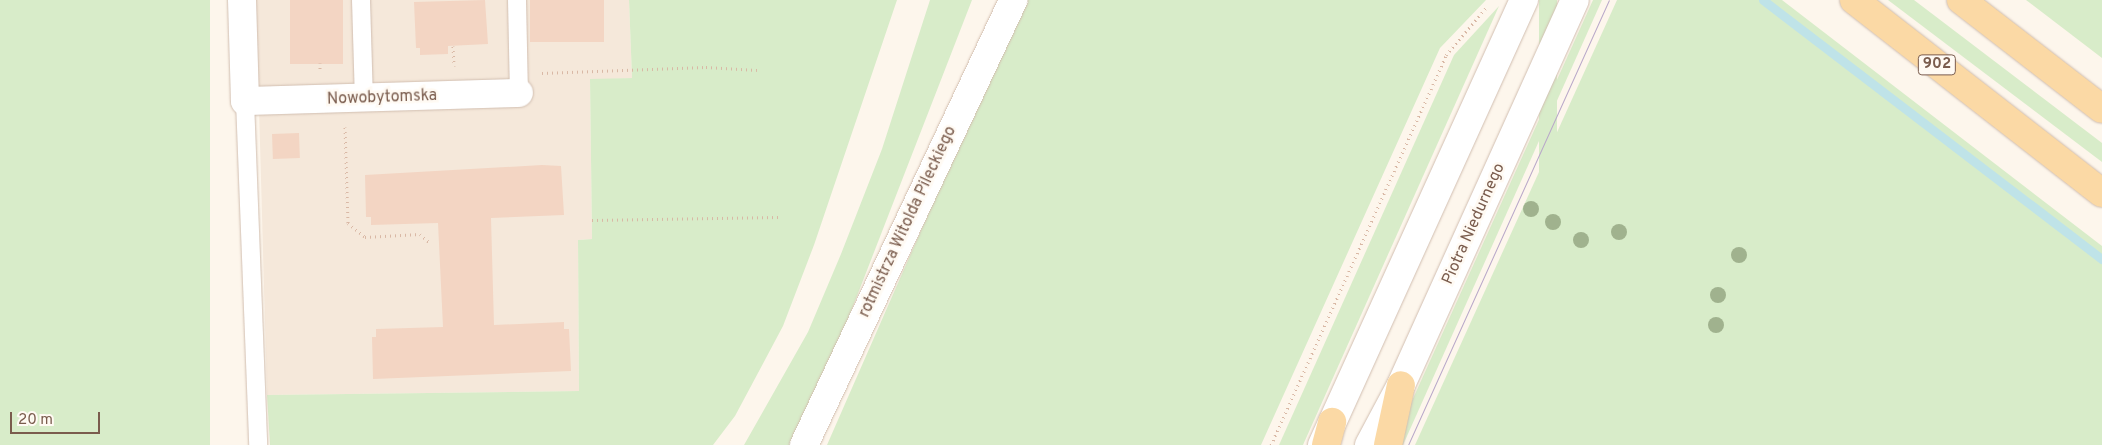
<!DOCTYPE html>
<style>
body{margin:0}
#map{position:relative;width:2102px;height:445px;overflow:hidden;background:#fdf6ec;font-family:Overpass,sans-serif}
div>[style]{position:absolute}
.residential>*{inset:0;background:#f5e8da}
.green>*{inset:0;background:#d8ecc9;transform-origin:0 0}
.stream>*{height:9px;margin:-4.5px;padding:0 4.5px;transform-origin:4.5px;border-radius:4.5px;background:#bfe3e8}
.building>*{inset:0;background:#f3d5c3;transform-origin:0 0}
.path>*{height:3px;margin-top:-1.5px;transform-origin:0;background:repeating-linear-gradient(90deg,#d9b8a5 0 1px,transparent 0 5px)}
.roads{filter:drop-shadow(0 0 1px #d1beb0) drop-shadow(0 0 1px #d1beb0)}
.lane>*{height:18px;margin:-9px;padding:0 9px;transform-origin:9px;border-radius:9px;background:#fff}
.street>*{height:28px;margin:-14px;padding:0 14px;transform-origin:14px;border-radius:14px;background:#fff}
.secondary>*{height:28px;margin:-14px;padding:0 14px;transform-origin:14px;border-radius:14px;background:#fff}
.primary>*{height:28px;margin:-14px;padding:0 14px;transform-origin:14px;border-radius:14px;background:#fbd9a5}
.tram>*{height:1px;margin:-0.5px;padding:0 0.5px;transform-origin:0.5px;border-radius:0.5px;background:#b9a8c9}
.trees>*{width:16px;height:16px;margin:-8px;border-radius:50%;background:#a0b28e}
span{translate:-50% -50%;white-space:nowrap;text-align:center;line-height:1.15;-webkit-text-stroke:5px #fffaf3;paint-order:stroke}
.shield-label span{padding:1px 4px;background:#fffaf3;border:1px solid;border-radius:4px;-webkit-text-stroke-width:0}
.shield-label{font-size:15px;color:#7a5c4d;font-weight:700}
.street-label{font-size:16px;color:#7a5c4d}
.scale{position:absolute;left:10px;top:412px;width:90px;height:22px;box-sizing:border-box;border:2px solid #7a5c4d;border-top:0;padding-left:6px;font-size:15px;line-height:18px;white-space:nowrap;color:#7a5c4d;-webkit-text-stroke:4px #fffaf3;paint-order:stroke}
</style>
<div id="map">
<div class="residential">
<div style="clip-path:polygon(256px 0,629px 0,632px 78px,590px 80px,592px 239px,578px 240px,579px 391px,267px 395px)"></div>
</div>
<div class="green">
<div style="left:0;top:0;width:210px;height:445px"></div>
<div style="clip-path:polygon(629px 0,897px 0,814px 245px,783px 326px,735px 416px,713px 445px,270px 445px,267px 395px,579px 391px,578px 240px,592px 239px,590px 79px,632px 78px)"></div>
<div style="clip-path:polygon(930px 0,972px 0,843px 332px,794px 445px,744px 445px,808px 332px,841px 254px,882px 149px)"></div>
<div style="clip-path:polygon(1022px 0,1486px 0,1440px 48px,1261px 445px,827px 445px)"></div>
<div style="left:1539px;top:0;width:18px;height:488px"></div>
<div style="clip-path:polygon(1593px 0,1602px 0,1403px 445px,1398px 445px,1406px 414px)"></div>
<div style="clip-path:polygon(1617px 0,1782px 0,2102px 246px,2102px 445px,1415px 445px)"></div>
<div style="clip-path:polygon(1888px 0,1914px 0,2102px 143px,2102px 162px)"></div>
<div style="clip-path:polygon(2026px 0,2102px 0,2102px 58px)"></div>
<div style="clip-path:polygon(1499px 6px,1303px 445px,1279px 445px,1454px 55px)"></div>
</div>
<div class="stream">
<div style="left:1763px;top:0;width:427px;rotate:37.4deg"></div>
</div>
<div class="building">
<div style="left:290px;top:0;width:53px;height:64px"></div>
<div style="clip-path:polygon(485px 0,488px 44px,448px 46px,448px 54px,420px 55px,420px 48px,416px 48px,414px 2px)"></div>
<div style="left:530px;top:0;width:74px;height:42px"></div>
<div style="left:299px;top:133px;width:25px;height:27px;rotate:88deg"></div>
<div style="clip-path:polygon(542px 165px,561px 166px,564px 215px,491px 218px,494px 325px,564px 322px,564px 329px,569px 329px,571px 371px,373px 379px,372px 337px,376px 337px,376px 329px,443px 327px,438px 223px,371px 225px,371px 217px,366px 217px,365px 175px)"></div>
</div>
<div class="path">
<div style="left:453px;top:46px;width:20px;rotate:87deg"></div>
<div style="left:320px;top:63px;width:8px;rotate:90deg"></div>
<div style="left:542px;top:73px;width:164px;rotate:-2.1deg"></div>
<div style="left:706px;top:67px;width:51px;rotate:3.4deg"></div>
<div style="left:345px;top:127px;width:96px;rotate:88.2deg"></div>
<div style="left:348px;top:223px;width:22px;rotate:39deg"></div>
<div style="left:365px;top:237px;width:55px;rotate:-3.1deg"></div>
<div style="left:420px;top:234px;width:13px;rotate:42deg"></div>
<div style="left:592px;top:220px;width:189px;rotate:-0.9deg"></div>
<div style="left:1271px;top:445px;width:427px;rotate:-65.8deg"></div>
<div style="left:1446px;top:55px;width:62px;rotate:-49.6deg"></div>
</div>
<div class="roads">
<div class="lane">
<div style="left:361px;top:0;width:99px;rotate:88.3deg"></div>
<div style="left:517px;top:0;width:93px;rotate:88.8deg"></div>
<div style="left:245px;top:101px;width:344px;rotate:87.8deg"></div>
</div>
<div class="street">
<div style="left:242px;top:0;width:101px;rotate:88.3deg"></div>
<div style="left:245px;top:101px;width:274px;rotate:-1.7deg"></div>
<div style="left:804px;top:445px;width:492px;rotate:-64.8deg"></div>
</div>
<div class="secondary">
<div style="left:1322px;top:445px;width:489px;rotate:-65.6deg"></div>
<div style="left:1369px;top:445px;width:68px;rotate:-61.9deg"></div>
<div style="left:1401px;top:385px;width:422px;rotate:-65.7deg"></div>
</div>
<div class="primary">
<div style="left:1854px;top:0;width:314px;rotate:37.9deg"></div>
<div style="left:1961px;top:0;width:178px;rotate:37.7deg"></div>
<div style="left:1326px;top:445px;width:24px;rotate:-75deg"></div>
<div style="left:1388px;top:445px;width:61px;rotate:-77.8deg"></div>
</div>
</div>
<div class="tram">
<div style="left:1408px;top:445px;width:488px;rotate:-65.7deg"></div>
</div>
<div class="trees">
<div style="left:1531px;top:209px"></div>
<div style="left:1553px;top:222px"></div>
<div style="left:1619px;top:232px"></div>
<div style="left:1581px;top:240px"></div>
<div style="left:1739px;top:255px"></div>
<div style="left:1718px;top:295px"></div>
<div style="left:1716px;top:325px"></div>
</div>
<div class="shield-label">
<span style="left:1937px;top:65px">902</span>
</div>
<div class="street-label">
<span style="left:382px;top:98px;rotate:-2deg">Nowobytomska</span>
<span style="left:908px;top:222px;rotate:-65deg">rotmistrza Witolda Pileckiego</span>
<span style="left:1474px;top:224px;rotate:-66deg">Piotra Niedurnego</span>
</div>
<div class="scale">20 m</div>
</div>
